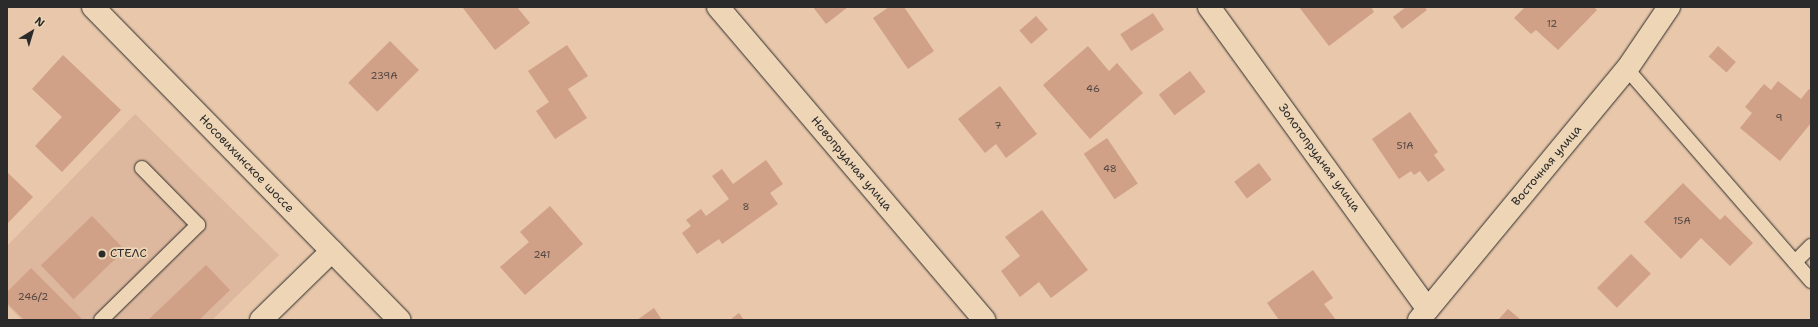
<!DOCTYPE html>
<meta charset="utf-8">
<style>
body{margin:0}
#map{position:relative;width:1818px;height:327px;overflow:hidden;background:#e8c7aa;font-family:"Shantell Sans",sans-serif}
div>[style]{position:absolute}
.built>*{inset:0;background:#ddb89e}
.building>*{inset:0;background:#d0a087;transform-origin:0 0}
.roads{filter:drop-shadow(0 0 1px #2b2b2b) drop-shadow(0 0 1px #2b2b2b)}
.service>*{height:14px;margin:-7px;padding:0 7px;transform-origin:7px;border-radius:7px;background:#eed5b6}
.minor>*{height:22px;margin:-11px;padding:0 11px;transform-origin:11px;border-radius:11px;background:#eed5b6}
.secondary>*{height:22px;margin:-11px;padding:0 11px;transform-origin:11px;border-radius:11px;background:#eed5b6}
.dots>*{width:11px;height:11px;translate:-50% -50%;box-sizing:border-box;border:2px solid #eed5b6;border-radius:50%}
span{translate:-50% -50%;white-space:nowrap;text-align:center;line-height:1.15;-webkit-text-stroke:3.5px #eed5b6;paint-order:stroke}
.number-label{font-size:10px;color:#544842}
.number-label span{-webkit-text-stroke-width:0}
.street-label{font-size:12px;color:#2b2b2b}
.poi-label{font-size:12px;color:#2b2b2b}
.left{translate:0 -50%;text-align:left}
.frame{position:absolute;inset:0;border:8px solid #2b2b2b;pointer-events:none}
.north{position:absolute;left:12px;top:12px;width:40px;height:40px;-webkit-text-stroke:3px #eed5b6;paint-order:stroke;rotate:38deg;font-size:11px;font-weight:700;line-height:16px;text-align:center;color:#2b2b2b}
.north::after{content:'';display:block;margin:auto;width:14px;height:18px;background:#2b2b2b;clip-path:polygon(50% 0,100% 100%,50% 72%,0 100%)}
</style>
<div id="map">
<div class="built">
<div style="clip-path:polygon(135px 114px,279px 255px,212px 320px,22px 320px,7px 305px,7px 246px)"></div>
</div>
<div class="building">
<div style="clip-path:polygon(464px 7px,517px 7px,530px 23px,495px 50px,463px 8px)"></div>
<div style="clip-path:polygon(813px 7px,848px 7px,826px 24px)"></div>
<div style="clip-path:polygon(889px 7px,904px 7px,934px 51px,908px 69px,873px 18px)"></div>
<div style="clip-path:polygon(1299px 7px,1371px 7px,1374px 12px,1329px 46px)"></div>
<div style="clip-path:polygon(1406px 7px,1424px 7px,1427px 10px,1402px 29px,1393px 17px)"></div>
<div style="clip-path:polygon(1525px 7px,1594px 7px,1597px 10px,1558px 50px,1536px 30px,1531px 34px,1514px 18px)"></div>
<div style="left:1153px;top:13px;width:20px;height:39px;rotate:57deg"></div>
<div style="left:1036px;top:16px;width:18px;height:22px;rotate:49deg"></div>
<div style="left:390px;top:41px;width:41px;height:59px;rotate:45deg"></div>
<div style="clip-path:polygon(567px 45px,588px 76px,568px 89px,587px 118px,555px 139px,536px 111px,549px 102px,528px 71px)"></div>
<div style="clip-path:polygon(1088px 46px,1109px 71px,1117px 63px,1143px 93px,1090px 139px,1043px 85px)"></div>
<div style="left:1718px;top:46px;width:24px;height:14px;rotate:42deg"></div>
<div style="clip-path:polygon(63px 55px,121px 110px,62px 172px,35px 146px,62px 117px,32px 89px)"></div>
<div style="left:1190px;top:71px;width:26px;height:39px;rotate:53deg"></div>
<div style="clip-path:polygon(1778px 81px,1801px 99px,1809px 89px,1811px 91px,1811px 123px,1780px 161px,1740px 128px,1752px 113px,1745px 107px,1764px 84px,1771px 90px)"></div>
<div style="clip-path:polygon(1000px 86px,1037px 134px,1006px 158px,996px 144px,985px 153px,958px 119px)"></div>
<div style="clip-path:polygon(1410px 112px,1438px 152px,1434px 155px,1445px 170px,1428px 182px,1420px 171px,1414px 175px,1411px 171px,1399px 179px,1372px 139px)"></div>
<div style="left:1107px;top:138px;width:55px;height:28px;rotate:56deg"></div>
<div style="clip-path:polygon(766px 160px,783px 184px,770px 193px,778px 204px,722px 244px,719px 239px,697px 254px,682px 233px,691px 226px,686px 220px,701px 209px,706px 216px,729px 199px,712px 176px,722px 169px,733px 184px)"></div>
<div style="left:1259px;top:163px;width:21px;height:31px;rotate:53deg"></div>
<div style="clip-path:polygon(7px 172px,33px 197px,7px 224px)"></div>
<div style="clip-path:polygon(1683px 183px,1720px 220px,1725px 215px,1753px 243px,1730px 266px,1701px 238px,1681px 259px,1644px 222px)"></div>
<div style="clip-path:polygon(550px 206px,583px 244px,525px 295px,500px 267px,529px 242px,520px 232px)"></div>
<div style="clip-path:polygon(1042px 210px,1088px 270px,1051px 298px,1039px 282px,1020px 297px,1001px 271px,1020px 256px,1005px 237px)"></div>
<div style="left:92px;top:216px;width:47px;height:71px;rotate:46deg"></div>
<div style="left:1631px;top:254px;width:28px;height:48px;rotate:45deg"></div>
<div style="clip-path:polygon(206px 265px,230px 290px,199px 320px,148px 320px)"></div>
<div style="clip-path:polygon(31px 268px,83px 320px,24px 320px,7px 303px,7px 292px)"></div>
<div style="clip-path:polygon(1313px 270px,1333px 298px,1324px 304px,1336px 320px,1279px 320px,1267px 303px)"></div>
<div style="clip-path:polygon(654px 308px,662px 320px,637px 320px)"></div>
<div style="clip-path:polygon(1508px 309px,1521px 320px,1498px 320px)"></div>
<div style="clip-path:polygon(739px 313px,744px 320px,730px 320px)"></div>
</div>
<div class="roads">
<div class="service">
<div style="left:1627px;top:69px;width:281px;rotate:49deg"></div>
<div style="left:1795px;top:262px;width:23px;rotate:-45deg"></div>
<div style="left:101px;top:320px;width:136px;rotate:-44.4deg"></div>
<div style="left:198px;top:225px;width:80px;rotate:-134.5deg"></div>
</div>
<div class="minor">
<div style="left:718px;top:7px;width:411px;rotate:49.6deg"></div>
<div style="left:1209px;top:7px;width:373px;rotate:54.1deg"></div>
<div style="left:261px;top:320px;width:99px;rotate:-44.2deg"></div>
<div style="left:1419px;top:320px;width:326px;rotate:-50.4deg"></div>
<div style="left:1627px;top:69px;width:75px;rotate:-55.9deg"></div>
</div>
<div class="secondary">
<div style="left:93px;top:7px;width:438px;rotate:45.6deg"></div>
</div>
</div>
<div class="dots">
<div style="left:102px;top:254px;background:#2b2b2b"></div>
</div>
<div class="number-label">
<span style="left:1552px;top:24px">12</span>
<span style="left:384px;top:76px">239А</span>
<span style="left:1093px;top:89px">46</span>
<span style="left:1779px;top:118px">9</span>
<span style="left:998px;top:126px">7</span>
<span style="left:1405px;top:146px">51А</span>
<span style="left:1110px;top:169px">48</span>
<span style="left:746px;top:207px">8</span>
<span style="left:1682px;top:221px">15А</span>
<span style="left:542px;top:255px">241</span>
<span style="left:33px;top:297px">246/2</span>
</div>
<div class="street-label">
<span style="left:1319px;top:158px;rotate:54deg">Золотопрудная улица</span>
<span style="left:246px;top:164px;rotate:46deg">Носовихинское шоссе</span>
<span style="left:851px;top:164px;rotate:50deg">Новопрудная улица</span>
<span style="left:1547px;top:166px;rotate:-50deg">Восточная улица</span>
</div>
<div class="poi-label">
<span class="left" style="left:110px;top:254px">СТЕЛС</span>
</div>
<div class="frame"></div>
<div class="north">N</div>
</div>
